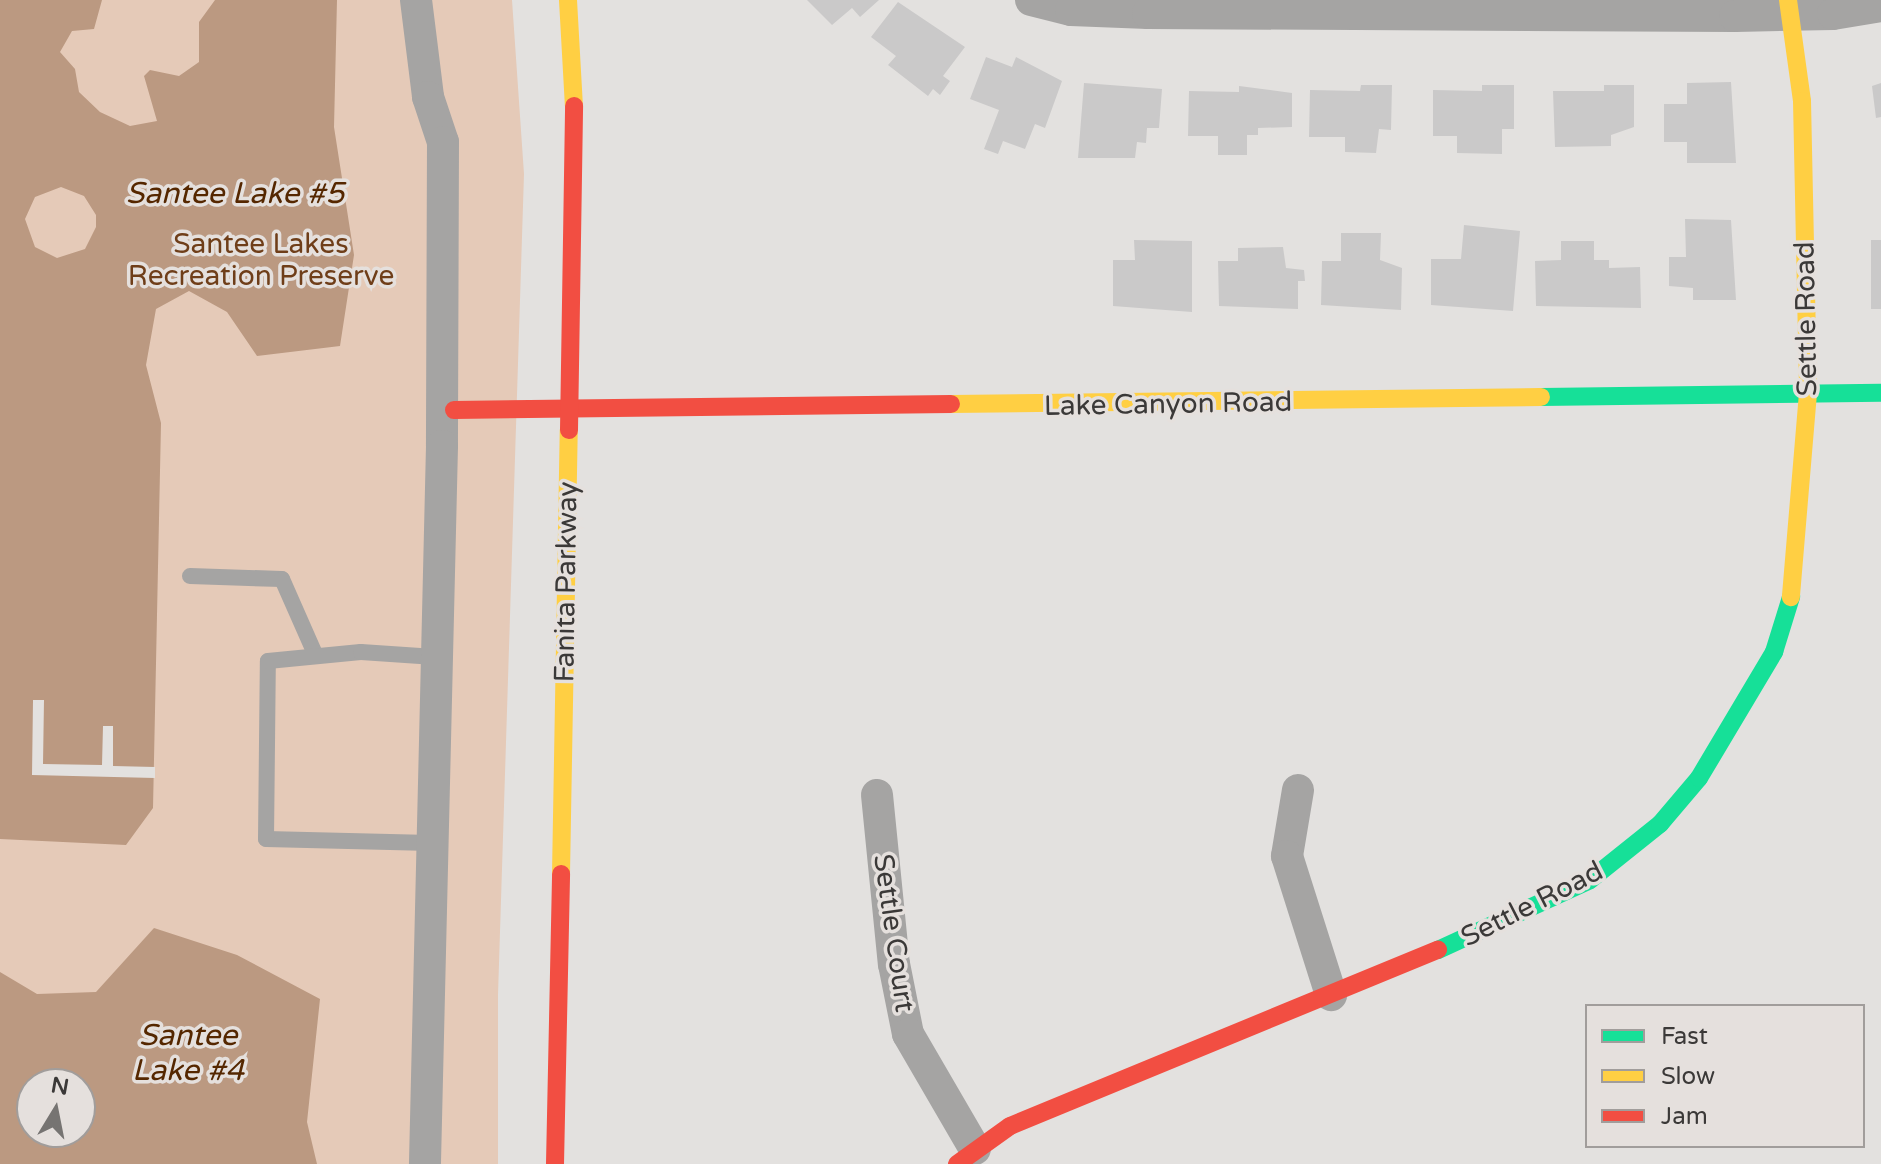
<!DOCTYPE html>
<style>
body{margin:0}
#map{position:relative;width:1881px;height:1164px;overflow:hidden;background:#e3e1df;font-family:"Varela Round",sans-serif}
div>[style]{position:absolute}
.green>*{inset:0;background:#e5cab8}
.water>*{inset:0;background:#bb9981}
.pier>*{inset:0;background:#e3e1df}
.building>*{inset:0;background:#cac9c9;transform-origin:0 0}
.lane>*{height:16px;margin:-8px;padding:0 8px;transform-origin:8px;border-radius:8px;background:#a5a4a3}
.street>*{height:32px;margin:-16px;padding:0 16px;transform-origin:16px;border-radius:16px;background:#a5a4a3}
.fast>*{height:18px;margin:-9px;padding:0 9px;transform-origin:9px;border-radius:9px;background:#16e098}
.slow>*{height:18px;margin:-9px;padding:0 9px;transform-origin:9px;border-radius:9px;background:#ffcf43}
.jam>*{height:18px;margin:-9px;padding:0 9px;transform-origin:9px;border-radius:9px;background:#f24e42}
span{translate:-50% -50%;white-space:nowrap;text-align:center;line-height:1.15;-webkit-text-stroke:7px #e5e0dd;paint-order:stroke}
.park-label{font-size:28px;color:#6f3e19}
.street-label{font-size:28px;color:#3b3938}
.water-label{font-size:30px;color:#552700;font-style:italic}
.legend{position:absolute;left:1585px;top:1004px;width:280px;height:144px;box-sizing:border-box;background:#e5e0dd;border:2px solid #a19d9b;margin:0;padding:10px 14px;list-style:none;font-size:24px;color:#3b3938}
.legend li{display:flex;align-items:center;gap:16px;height:40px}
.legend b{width:40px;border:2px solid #a19d9b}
.north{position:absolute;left:16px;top:1068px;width:80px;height:80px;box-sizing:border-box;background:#e5e0dd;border:2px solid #a19d9b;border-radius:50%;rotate:10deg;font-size:22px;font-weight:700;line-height:32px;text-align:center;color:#3b3938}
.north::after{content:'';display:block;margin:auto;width:28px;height:36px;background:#767472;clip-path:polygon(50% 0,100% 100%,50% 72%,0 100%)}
</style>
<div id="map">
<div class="green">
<div style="clip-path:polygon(evenodd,0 0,512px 0,524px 174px,498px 995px,498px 1164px,0 1164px,0 0,32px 1084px,80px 1084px,80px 1132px,32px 1132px,32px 1084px)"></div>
</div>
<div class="water">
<div style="clip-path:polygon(evenodd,0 0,102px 0,94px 29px,72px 31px,60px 52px,75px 69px,79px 92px,100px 112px,130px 126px,157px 121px,144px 76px,150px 70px,179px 76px,199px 62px,199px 22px,215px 0,337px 0,334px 127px,354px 255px,340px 346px,257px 356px,227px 312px,189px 291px,156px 309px,146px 365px,161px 423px,153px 808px,126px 845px,0 839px,0 0,61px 187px,84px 196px,96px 215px,96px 227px,85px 249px,57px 258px,35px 247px,25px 219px,35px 197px,61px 187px)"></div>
<div style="clip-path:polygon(evenodd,154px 928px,237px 955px,320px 999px,307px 1122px,317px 1164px,0 1164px,0 972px,37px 994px,96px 992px,154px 928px,32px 1084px,80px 1084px,80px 1132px,32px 1132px,32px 1084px)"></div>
</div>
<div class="pier">
<div style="clip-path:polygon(33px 700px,44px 700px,43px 764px,102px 765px,103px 726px,113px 726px,113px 766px,155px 767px,155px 778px,32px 775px)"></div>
</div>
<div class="building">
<div style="clip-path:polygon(807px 0,879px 0,860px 17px,852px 8px,832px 25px)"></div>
<div style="clip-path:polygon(898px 2px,965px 47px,943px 76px,950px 81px,940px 95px,933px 89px,928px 96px,888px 65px,896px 56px,871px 37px)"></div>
<div style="clip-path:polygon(986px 57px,1012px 67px,1016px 57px,1062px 81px,1045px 128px,1035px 124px,1025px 149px,1003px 141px,998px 154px,984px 149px,999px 110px,970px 99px)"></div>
<div style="clip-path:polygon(1731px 82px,1736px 163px,1687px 163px,1687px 142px,1664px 142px,1664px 104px,1687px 104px,1687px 83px)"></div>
<div style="clip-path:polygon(1084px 83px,1162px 89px,1159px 128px,1147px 128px,1146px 143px,1137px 142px,1135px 158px,1078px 158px)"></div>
<div style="clip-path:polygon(1881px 83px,1881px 117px,1876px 118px,1872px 86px)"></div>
<div style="clip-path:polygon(1361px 85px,1392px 85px,1391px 130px,1379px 129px,1376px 153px,1345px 152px,1345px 137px,1309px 137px,1310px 90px,1360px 91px)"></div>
<div style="clip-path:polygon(1482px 85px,1514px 85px,1514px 129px,1502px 129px,1502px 154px,1457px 153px,1457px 136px,1433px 136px,1433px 90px,1482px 91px)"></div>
<div style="clip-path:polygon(1604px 85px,1634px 85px,1634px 127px,1611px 135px,1611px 146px,1555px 147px,1553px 91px,1604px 91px)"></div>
<div style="clip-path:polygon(1239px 86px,1292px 93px,1292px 127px,1258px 128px,1258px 135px,1247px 135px,1247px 155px,1218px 155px,1218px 136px,1188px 136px,1189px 91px,1239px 92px)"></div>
<div style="clip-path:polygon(1685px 219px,1731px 220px,1736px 300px,1693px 300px,1693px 288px,1669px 286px,1669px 257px,1686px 257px)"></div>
<div style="clip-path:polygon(1464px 225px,1520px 231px,1513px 311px,1431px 305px,1431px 259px,1461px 259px)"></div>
<div style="clip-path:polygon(1341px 233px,1381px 233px,1380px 260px,1402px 268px,1401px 310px,1321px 305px,1322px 261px,1341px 261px)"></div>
<div style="clip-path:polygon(1134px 240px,1192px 241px,1192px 312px,1113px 306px,1113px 260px,1135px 260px)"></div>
<div style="left:1871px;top:240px;width:10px;height:69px"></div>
<div style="clip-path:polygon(1561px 241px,1594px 241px,1594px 260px,1609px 260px,1609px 268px,1640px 267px,1641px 308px,1536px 306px,1535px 261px,1561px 260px)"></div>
<div style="clip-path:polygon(1283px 247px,1286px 268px,1304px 270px,1305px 281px,1298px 281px,1298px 309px,1219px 306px,1218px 261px,1238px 261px,1238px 248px)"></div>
</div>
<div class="lane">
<div style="left:190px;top:576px;width:92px;rotate:1.9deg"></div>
<div style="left:282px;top:579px;width:84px;rotate:66.2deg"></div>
<div style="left:431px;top:843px;width:165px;rotate:-178.6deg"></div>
<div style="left:266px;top:839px;width:178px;rotate:-89.4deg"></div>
<div style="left:268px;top:661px;width:93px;rotate:-5.5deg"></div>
<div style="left:361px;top:652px;width:74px;rotate:3.9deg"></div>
</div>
<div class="street">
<div style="left:416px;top:0;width:98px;rotate:82.9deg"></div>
<div style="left:428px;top:97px;width:47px;rotate:71.6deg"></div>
<div style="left:443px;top:142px;width:304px;rotate:90.2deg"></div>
<div style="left:442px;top:446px;width:718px;rotate:91.36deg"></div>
<div style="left:1031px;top:0;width:41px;rotate:14deg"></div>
<div style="left:1071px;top:10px;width:77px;rotate:2.2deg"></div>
<div style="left:1148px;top:13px;width:587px;rotate:0.29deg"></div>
<div style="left:1735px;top:16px;width:98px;rotate:-1.2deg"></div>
<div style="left:1833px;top:14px;width:49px;rotate:-9.5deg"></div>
<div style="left:1298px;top:790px;width:67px;rotate:99.5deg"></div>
<div style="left:1287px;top:856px;width:146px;rotate:72.4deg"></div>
<div style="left:877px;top:795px;width:170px;rotate:84.3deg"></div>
<div style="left:894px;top:964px;width:71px;rotate:78.7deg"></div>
<div style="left:908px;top:1034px;width:133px;rotate:59.8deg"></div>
</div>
<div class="fast">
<div style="left:1541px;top:397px;width:340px;rotate:-0.7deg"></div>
<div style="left:1438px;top:950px;width:167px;rotate:-24.7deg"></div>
<div style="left:1590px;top:880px;width:90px;rotate:-38.7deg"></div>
<div style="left:1660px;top:824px;width:60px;rotate:-49.7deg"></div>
<div style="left:1699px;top:778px;width:147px;rotate:-59.2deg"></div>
<div style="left:1774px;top:652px;width:58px;rotate:-72.8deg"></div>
</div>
<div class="slow">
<div style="left:568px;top:0;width:106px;rotate:86.8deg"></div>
<div style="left:1788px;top:0;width:102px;rotate:82.1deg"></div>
<div style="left:1802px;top:101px;width:292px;rotate:88.8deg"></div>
<div style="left:1808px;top:393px;width:205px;rotate:94.8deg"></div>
<div style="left:951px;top:404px;width:590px;rotate:-0.68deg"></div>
<div style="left:561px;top:874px;width:444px;rotate:-89deg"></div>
</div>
<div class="jam">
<div style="left:454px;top:410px;width:497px;rotate:-0.7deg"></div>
<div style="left:569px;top:430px;width:324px;rotate:-89.1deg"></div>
<div style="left:555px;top:1164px;width:290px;rotate:-88.8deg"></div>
<div style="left:957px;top:1164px;width:65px;rotate:-35.6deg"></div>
<div style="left:1010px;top:1126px;width:463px;rotate:-22.4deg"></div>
</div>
<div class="park-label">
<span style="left:261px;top:260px">Santee Lakes<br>Recreation Preserve</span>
</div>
<div class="street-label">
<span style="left:1806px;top:319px;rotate:-91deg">Settle Road</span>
<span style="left:1168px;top:404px;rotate:-1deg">Lake Canyon Road</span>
<span style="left:566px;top:582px;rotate:-89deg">Fanita Parkway</span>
<span style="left:1532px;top:904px;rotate:-27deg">Settle Road</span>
<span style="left:894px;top:933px;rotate:82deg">Settle Court</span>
</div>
<div class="water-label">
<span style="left:235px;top:194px">Santee Lake #5</span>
<span style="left:188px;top:1053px">Santee<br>Lake #4</span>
</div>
<ul class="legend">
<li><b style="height:10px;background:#16e098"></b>Fast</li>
<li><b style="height:10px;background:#ffcf43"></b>Slow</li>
<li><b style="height:10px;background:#f24e42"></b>Jam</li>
</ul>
<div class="north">N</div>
</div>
